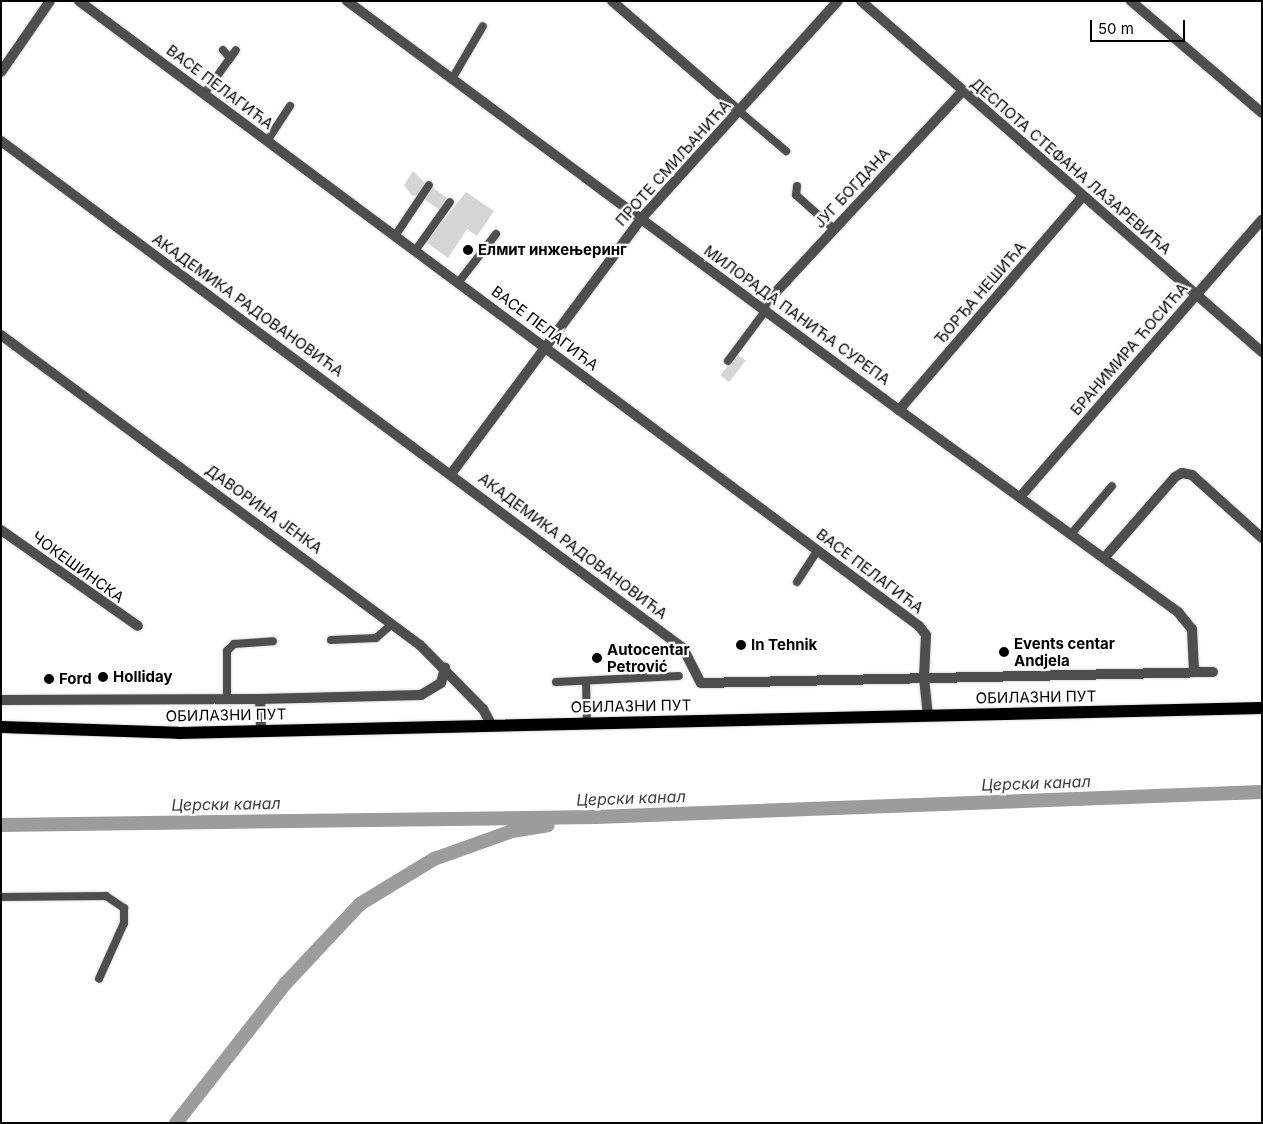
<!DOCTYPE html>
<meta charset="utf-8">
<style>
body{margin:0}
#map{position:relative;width:1263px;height:1124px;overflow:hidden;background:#fff;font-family:Inter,sans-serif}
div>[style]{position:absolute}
.green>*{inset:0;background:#d5d5d5;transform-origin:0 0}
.canal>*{height:14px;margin:-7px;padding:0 7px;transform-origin:7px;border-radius:7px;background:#9c9c9c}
.roads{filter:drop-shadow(0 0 1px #dbdbdb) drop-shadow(0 0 1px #dbdbdb)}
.lane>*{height:8px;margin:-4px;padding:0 4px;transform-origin:4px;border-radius:4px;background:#4e4e4e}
.street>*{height:10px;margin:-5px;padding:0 5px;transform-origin:5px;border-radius:5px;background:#4e4e4e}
.primary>*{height:12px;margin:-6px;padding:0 6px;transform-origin:6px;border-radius:6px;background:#000}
.dots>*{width:14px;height:14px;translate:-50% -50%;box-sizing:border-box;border:2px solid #fff;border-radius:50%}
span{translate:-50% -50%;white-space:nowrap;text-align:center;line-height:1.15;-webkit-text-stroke:4.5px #fff;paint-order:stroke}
.street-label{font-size:15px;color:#000}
.poi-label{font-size:15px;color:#000;font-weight:700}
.left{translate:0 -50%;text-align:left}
.water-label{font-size:16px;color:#3d3d3d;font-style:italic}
.frame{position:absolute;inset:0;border:2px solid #000;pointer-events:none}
.scale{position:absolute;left:1090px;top:20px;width:95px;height:22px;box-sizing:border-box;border:2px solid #000;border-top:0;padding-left:6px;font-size:15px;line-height:18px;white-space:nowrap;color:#000;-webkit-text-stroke:4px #fff;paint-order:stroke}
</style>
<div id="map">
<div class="green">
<div style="clip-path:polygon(413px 171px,426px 184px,420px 195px,412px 196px,404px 185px)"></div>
<div style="clip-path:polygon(432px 187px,447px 198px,440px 210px,425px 200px)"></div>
<div style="clip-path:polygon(466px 192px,494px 211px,477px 236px,467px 229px,448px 258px,426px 242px)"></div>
<div style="left:737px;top:354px;width:11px;height:27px;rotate:38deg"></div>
</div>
<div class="canal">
<div style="left:1px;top:825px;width:595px;rotate:-0.77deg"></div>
<div style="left:596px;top:817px;width:666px;rotate:-2.15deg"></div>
<div style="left:176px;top:1123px;width:177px;rotate:-51.9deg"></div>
<div style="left:285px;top:984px;width:110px;rotate:-46.8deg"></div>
<div style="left:360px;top:904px;width:87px;rotate:-31.3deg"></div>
<div style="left:434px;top:859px;width:83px;rotate:-19.7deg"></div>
<div style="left:512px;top:831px;width:36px;rotate:-9deg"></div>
</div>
<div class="roads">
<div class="lane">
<div style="left:223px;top:50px;width:11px;rotate:49deg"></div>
<div style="left:452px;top:79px;width:61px;rotate:-59.7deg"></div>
<div style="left:204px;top:94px;width:54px;rotate:-54deg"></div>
<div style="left:739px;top:111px;width:62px;rotate:40.4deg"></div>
<div style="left:267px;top:141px;width:42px;rotate:-56.7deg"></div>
<div style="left:797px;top:186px;width:9px;rotate:96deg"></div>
<div style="left:796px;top:195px;width:51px;rotate:41.8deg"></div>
<div style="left:395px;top:236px;width:61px;rotate:-56.3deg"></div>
<div style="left:415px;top:251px;width:60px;rotate:-54.5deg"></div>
<div style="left:458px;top:283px;width:62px;rotate:-52.2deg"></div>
<div style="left:728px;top:361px;width:64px;rotate:-53.3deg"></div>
<div style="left:1071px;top:534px;width:63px;rotate:-49.5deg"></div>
<div style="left:797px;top:582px;width:38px;rotate:-57deg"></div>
<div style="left:331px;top:640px;width:45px;rotate:-2.5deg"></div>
<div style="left:376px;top:638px;width:21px;rotate:-41deg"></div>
<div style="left:586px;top:681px;width:43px;rotate:88.7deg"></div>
<div style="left:556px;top:682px;width:123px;rotate:-2.8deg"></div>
<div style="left:227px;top:699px;width:48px;rotate:-90deg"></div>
<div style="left:227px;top:651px;width:10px;rotate:-45deg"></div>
<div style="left:234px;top:644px;width:39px;rotate:-4deg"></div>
<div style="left:1px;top:897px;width:105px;rotate:-0.5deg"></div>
<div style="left:106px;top:896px;width:22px;rotate:34deg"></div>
<div style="left:124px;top:908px;width:15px;rotate:90deg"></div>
<div style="left:124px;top:923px;width:61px;rotate:114.1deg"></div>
</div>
<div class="street">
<div style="left:79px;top:1px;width:1047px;rotate:36.65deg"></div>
<div style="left:919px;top:626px;width:11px;rotate:52deg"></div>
<div style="left:926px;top:635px;width:43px;rotate:92.7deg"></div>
<div style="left:924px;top:678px;width:37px;rotate:84deg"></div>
<div style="left:347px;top:1px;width:687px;rotate:36.54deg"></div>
<div style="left:899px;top:410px;width:344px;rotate:35.9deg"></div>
<div style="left:1178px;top:612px;width:22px;rotate:51deg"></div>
<div style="left:1192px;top:629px;width:43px;rotate:87.3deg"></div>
<div style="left:612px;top:1px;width:168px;rotate:40.9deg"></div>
<div style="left:861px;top:1px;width:533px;rotate:41.2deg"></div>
<div style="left:1131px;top:1px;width:172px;rotate:40.5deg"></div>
<div style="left:1px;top:72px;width:86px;rotate:-55.4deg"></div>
<div style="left:1px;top:141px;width:850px;rotate:36.63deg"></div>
<div style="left:683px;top:648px;width:39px;rotate:63deg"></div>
<div style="left:701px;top:683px;width:512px;rotate:-1.23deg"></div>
<div style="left:762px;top:307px;width:295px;rotate:-47.1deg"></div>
<div style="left:1px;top:335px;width:521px;rotate:36.5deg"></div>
<div style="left:420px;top:645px;width:90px;rotate:45.5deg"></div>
<div style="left:483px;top:709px;width:19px;rotate:62deg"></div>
<div style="left:899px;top:410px;width:282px;rotate:-49.3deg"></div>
<div style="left:451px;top:474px;width:317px;rotate:-53.3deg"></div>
<div style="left:640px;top:220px;width:295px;rotate:-47.9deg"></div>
<div style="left:1020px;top:497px;width:368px;rotate:-48.9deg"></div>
<div style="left:1px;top:530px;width:167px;rotate:35deg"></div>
<div style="left:1105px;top:557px;width:106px;rotate:-48.8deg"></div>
<div style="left:1175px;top:477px;width:8px;rotate:-30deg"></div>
<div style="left:1182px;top:473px;width:10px;rotate:11deg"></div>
<div style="left:1192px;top:475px;width:94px;rotate:42deg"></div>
<div style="left:260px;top:699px;width:161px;rotate:-1.4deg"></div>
<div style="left:421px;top:695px;width:23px;rotate:-31deg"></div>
<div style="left:441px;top:683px;width:16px;rotate:-75deg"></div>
<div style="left:1px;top:700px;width:259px;rotate:-0.2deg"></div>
<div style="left:260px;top:699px;width:32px;rotate:88deg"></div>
</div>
<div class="primary">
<div style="left:1px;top:727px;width:177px;rotate:1.9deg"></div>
<div style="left:178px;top:733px;width:1084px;rotate:-1.32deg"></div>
</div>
</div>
<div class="dots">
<div style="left:468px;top:250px;background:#000"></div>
<div style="left:741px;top:645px;background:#000"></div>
<div style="left:1004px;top:652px;background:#000"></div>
<div style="left:597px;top:658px;background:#000"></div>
<div style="left:103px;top:677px;background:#000"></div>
<div style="left:49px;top:679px;background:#000"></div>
</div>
<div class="street-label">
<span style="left:220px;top:87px;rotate:37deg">ВАСЕ ПЕЛАГИЋА</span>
<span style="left:673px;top:163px;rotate:-48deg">ПРОТЕ СМИЉАНИЋА</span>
<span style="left:1071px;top:166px;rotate:41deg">ДЕСПОТА СТЕФАНА ЛАЗАРЕВИЋА</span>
<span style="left:852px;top:188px;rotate:-47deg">ЈУГ БОГДАНА</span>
<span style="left:980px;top:293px;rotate:-49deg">ЂОРЂА НЕШИЋА</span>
<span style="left:248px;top:305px;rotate:36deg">АКАДЕМИКА РАДОВАНОВИЋА</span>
<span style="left:797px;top:315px;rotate:36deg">МИЛОРАДА ПАНИЋА СУРЕПА</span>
<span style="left:545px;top:328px;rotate:37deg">ВАСЕ ПЕЛАГИЋА</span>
<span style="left:1129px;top:349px;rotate:-49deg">БРАНИМИРА ЋОСИЋА</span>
<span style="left:264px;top:509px;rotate:36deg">ДАВОРИНА ЈЕНКА</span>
<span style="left:573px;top:546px;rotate:37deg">АКАДЕМИКА РАДОВАНОВИЋА</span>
<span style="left:78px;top:567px;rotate:36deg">ЧОКЕШИНСКА</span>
<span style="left:870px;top:571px;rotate:37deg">ВАСЕ ПЕЛАГИЋА</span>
<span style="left:1036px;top:697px;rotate:-1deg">ОБИЛАЗНИ ПУТ</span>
<span style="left:631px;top:706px;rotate:-1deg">ОБИЛАЗНИ ПУТ</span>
<span style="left:226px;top:715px;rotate:-1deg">ОБИЛАЗНИ ПУТ</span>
</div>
<div class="poi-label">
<span class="left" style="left:478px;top:250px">Елмит инжењеринг</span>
<span class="left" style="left:1014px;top:652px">Events centar<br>Andjela</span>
<span class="left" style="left:751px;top:645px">In Tehnik</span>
<span class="left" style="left:607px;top:658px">Autocentar<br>Petrović</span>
<span class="left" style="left:113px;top:677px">Holliday</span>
<span class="left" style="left:59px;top:679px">Ford</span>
</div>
<div class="water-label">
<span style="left:1036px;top:783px;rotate:-2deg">Церски канал</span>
<span style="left:631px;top:798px;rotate:-2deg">Церски канал</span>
<span style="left:226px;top:804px;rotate:-1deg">Церски канал</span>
</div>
<div class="frame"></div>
<div class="scale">50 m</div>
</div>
